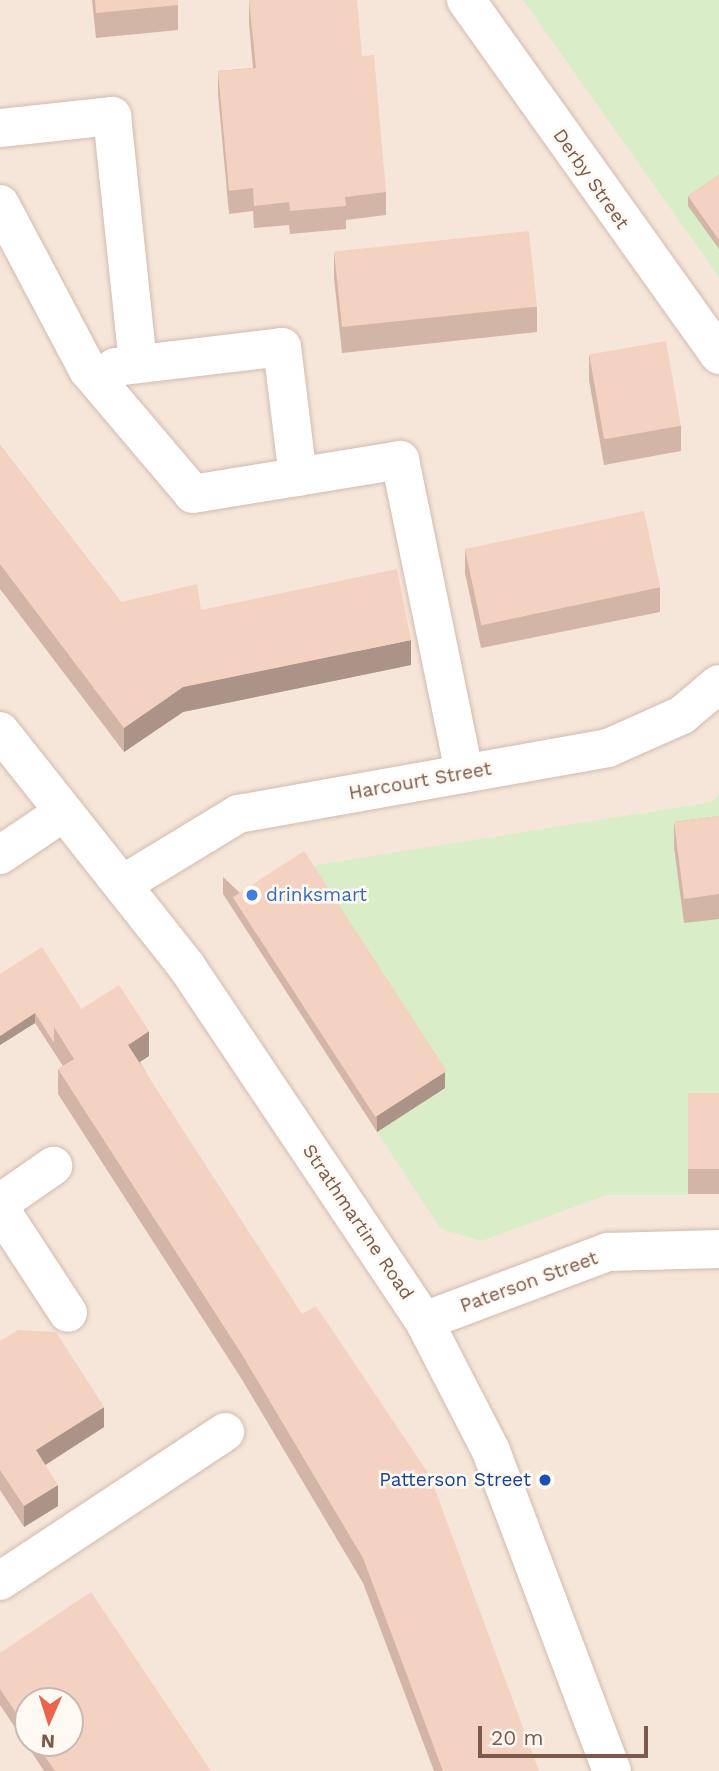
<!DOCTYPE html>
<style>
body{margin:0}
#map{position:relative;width:719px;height:1771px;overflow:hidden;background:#fdf5eb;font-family:"Work Sans",sans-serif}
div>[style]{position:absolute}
.residential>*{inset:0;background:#f6e6d9}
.green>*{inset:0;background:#d9edc8}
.roads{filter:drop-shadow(0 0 2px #d1bbaf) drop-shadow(0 0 2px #d1bbaf)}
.minor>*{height:38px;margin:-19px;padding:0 19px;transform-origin:19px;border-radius:19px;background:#fff}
.wall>*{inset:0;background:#d2b5a7;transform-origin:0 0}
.shaded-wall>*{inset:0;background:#ab9388}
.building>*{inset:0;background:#f4d2c2;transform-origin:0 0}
.dots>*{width:19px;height:19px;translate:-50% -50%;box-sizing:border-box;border:4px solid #fff9f3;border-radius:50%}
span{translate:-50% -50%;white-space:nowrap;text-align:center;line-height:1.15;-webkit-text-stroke:5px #fff9f3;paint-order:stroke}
.street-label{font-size:19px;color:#7b594c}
.shop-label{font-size:19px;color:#366cbe}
.left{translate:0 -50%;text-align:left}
.transit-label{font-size:19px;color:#164399}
.right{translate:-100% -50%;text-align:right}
.north{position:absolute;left:14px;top:1687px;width:70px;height:70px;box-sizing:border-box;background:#fff9f3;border:2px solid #cab9b0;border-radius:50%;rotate:183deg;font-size:19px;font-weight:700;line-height:28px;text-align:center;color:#7b594c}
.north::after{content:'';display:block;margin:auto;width:24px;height:32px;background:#ea654d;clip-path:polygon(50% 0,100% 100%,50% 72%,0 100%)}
.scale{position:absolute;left:478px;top:1726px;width:170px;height:32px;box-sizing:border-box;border:4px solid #7b594c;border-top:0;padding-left:9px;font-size:21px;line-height:24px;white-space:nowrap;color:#7b594c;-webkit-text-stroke:5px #fff9f3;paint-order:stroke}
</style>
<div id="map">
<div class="residential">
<div style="clip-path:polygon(evenodd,0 0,719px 0,719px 1771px,0 1771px,0 0,28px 1701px,70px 1701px,70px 1743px,28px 1743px,28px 1701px)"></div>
</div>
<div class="green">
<div style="clip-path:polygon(523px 0,719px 0,719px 277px)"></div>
<div style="clip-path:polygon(719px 795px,719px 1118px,688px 1119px,689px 1195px,607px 1195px,481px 1241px,441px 1229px,377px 1132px,445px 1088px,304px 867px,712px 802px)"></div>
</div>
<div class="roads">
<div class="minor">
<div style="left:466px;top:0;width:436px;rotate:54.5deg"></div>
<div style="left:0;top:128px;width:113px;rotate:-6.1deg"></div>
<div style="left:112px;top:116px;width:249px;rotate:84deg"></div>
<div style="left:0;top:204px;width:188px;rotate:62.1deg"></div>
<div style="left:88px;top:370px;width:162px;rotate:49.7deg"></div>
<div style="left:193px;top:494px;width:210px;rotate:-9.3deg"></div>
<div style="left:400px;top:460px;width:318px;rotate:78.4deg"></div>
<div style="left:115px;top:367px;width:168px;rotate:-6.8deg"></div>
<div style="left:282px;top:347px;width:131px;rotate:83deg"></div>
<div style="left:0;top:731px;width:301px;rotate:51.6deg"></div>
<div style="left:187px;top:967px;width:426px;rotate:56.2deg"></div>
<div style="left:424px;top:1321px;width:146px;rotate:62.7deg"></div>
<div style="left:491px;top:1451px;width:342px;rotate:69.3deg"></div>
<div style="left:0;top:855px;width:73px;rotate:-33.9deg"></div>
<div style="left:123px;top:884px;width:135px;rotate:-31.3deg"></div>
<div style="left:238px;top:814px;width:376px;rotate:-10.1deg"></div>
<div style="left:608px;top:748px;width:81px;rotate:-24deg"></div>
<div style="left:682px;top:715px;width:48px;rotate:-40deg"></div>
<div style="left:0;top:1203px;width:65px;rotate:-34.9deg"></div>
<div style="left:0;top:1209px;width:124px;rotate:56.8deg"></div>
<div style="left:424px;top:1321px;width:197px;rotate:-20.6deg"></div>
<div style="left:608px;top:1252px;width:111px;rotate:-1.5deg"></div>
<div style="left:0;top:1581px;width:270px;rotate:-33.5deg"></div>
</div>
</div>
<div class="wall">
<div style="clip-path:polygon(92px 0,178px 0,178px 30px,96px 38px)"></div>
<div style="clip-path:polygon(249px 0,362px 56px,386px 192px,386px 215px,346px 220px,346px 229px,290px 234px,289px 225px,254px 228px,253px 211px,229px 214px,218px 94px,218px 71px,253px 68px,249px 23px)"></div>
<div style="clip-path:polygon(719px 175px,719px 249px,688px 206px,688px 196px)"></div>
<div style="clip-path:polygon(334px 254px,537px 307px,537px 332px,342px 353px,334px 278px)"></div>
<div style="clip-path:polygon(589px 355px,681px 426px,681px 451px,604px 465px,589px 380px)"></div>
<div style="clip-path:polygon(0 445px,121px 602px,201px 610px,411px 665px,183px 712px,124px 752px,0 589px)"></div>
<div style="clip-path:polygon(465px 549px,660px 587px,660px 612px,481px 648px,465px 573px)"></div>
<div style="clip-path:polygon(719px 816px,719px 919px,684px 923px,674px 847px,674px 822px)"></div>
<div style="clip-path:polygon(223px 877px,445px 1088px,377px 1132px,223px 894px)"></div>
<div style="clip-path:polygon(0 974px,82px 1010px,149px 1056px,140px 1062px,539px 1771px,434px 1771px,363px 1583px,241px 1378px,58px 1094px,58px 1069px,63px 1066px,35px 1023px,0 1045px)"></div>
<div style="left:719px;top:1093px;width:101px;height:31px;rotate:90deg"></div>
<div style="clip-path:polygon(0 1341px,104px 1427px,45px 1465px,58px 1506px,24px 1527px,0 1490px)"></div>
<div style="clip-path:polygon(evenodd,0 1653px,211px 1771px,44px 1771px,0 1705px,0 1653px,28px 1701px,70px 1743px,28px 1743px,28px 1701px)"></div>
</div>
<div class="shaded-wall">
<div style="clip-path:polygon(411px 640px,411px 665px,183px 712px,124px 752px,124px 728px,183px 687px)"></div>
<div style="clip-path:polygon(35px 1013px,35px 1023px,0 1045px,0 1036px)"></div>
<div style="clip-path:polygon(149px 1031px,149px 1056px,128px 1069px,128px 1045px)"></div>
<div style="clip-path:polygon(445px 1072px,445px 1088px,377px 1132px,377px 1116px)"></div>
<div style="clip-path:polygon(104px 1407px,104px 1427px,36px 1471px,36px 1450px)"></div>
<div style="clip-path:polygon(58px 1485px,58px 1506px,24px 1527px,24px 1506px)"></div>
</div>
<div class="building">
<div style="clip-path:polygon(95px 0,178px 0,178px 5px,96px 13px)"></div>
<div style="clip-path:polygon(249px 0,357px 0,362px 56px,374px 55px,386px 192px,345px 197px,346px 206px,290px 211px,289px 202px,254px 206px,253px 188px,229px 191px,218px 71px,256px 68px)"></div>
<div style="clip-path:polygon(719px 175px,719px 240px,688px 196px)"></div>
<div style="left:529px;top:231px;width:76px;height:196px;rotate:84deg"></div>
<div style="left:666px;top:341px;width:86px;height:78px;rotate:80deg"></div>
<div style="clip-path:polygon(0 445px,121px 602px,197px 584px,201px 610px,397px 569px,411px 640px,183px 687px,124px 728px,0 564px)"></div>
<div style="left:644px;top:511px;width:78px;height:183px;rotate:78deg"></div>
<div style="clip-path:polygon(719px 816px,719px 894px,684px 899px,674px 822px)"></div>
<div style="left:304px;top:851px;width:262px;height:85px;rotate:57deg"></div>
<div style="clip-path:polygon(42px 947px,82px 1010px,54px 1027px,54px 1043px,35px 1013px,0 1036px,0 974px)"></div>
<div style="clip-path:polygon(119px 985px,149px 1031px,128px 1045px,302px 1314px,316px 1306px,430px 1476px,539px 1771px,443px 1771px,363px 1558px,241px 1353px,58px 1069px,74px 1059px,54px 1027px)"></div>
<div style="left:719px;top:1093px;width:76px;height:31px;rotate:90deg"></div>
<div style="clip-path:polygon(18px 1330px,56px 1332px,104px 1407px,36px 1450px,58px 1485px,24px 1506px,0 1470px,0 1341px)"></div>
<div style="clip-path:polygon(91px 1592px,211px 1771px,55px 1771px,36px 1743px,70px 1743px,70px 1701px,28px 1701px,28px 1731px,0 1689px,0 1653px)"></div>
</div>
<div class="dots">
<div style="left:252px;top:895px;background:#3f7fe0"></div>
<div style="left:545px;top:1480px;background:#1a4fb4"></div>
</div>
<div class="street-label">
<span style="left:591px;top:179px;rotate:55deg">Derby Street</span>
<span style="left:420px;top:781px;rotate:-10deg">Harcourt Street</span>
<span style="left:358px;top:1222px;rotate:56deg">Strathmartine Road</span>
<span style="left:529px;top:1282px;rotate:-20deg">Paterson Street</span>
</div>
<div class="shop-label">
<span class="left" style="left:266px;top:895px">drinksmart</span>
</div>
<div class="transit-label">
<span class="right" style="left:531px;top:1480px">Patterson Street</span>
</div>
<div class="north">N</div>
<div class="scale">20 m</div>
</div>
